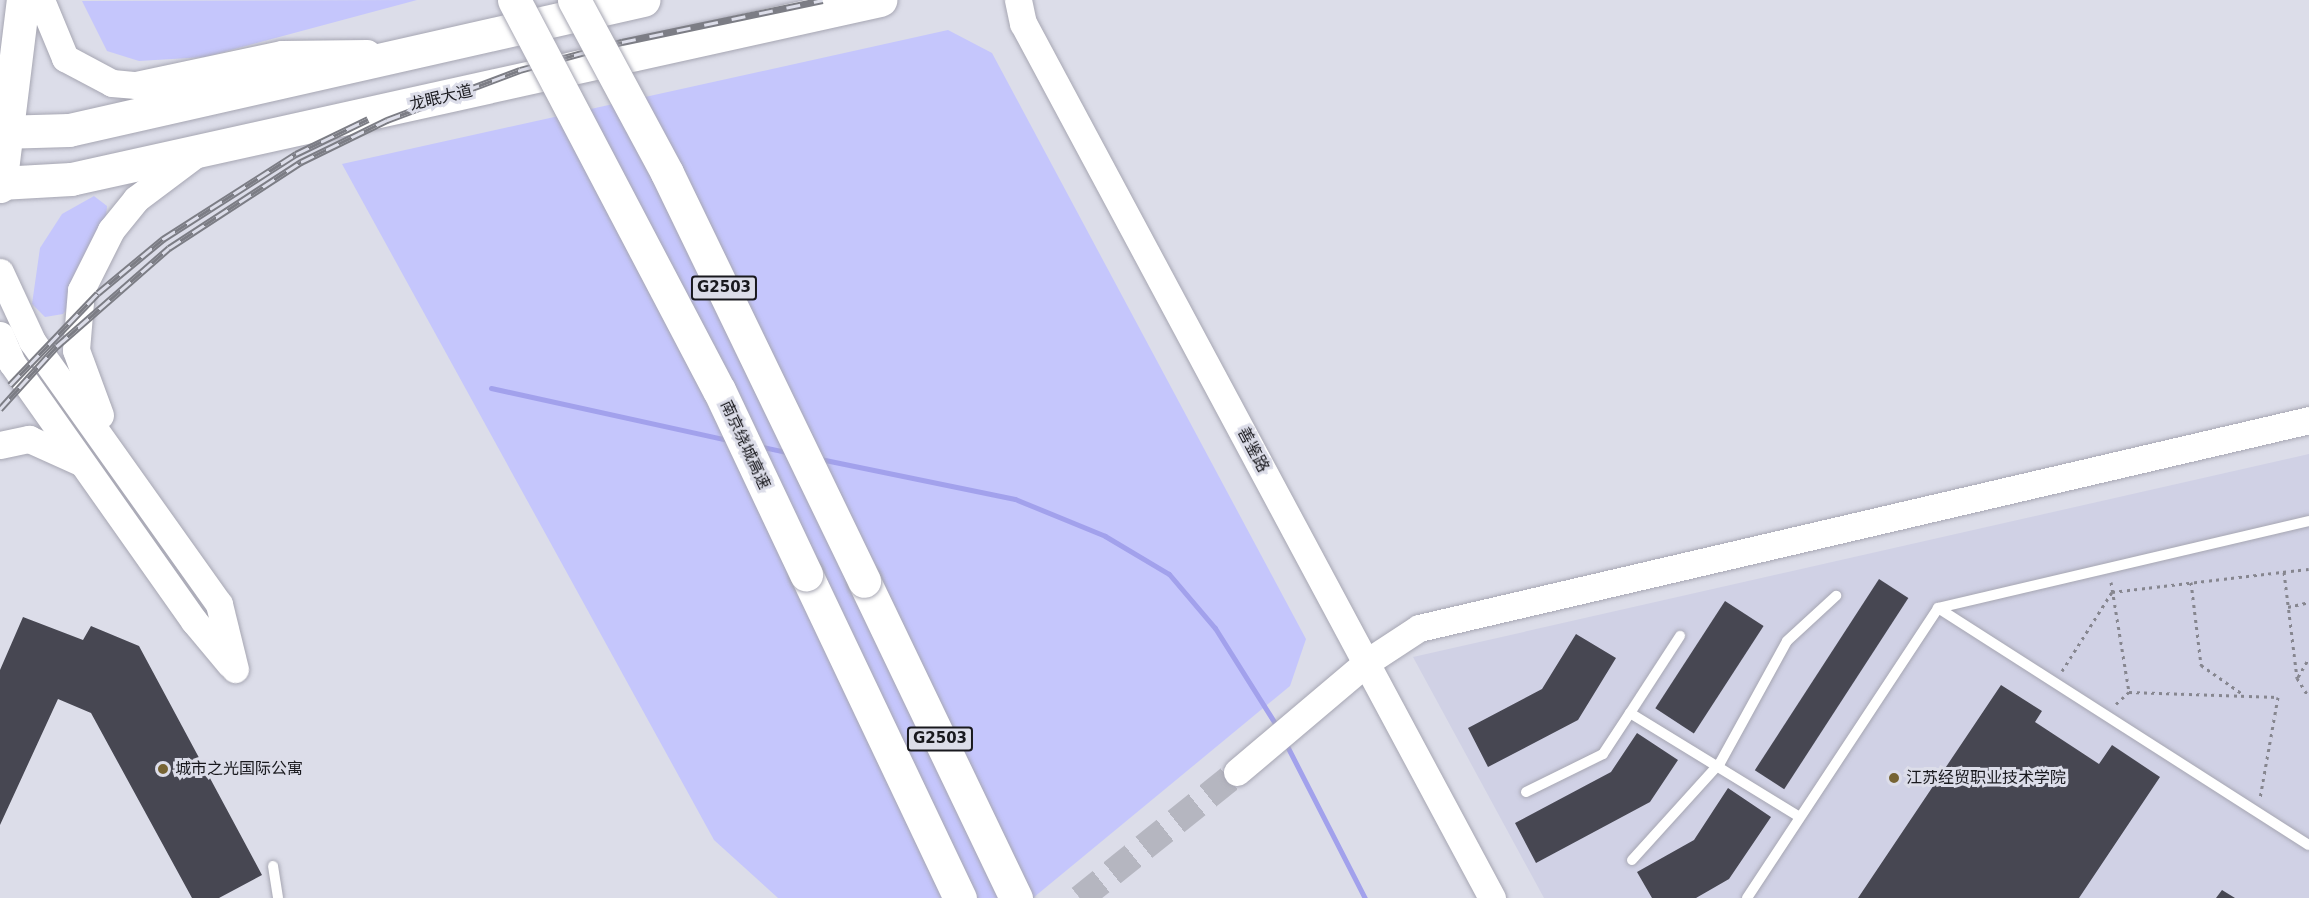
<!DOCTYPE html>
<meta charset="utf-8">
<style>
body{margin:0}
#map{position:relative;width:2309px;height:898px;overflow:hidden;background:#dcdde9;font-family:"DejaVu Sans","Noto Sans SC",sans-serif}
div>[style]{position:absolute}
.built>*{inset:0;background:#d0d1e5}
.green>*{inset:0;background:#c5c6fc}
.stream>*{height:5px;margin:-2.5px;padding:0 2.5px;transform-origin:2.5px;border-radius:2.5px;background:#a2a1ec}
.building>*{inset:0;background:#474752;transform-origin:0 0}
.tertiary-tunnel>*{height:27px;margin-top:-13.5px;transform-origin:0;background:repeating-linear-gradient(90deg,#b5b6c0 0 27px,transparent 0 41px)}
.path>*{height:3px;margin-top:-1.5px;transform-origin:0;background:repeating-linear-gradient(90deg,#86868f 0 3px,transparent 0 7.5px)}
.roads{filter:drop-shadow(0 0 2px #a6a6b2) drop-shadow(0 0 2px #a6a6b2)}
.service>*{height:10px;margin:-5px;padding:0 5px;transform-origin:5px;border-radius:5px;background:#fff}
.tertiary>*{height:27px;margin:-13.5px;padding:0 13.5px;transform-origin:13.5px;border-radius:13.5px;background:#fff}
.primary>*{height:33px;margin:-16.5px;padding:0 16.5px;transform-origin:16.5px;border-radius:16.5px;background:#fff}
.trunk>*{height:33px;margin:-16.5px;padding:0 16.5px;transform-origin:16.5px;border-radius:16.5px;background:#fff}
.motorway>*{height:33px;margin:-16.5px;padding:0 16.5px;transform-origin:16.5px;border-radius:16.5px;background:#fff}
.rail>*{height:7px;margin-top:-3.5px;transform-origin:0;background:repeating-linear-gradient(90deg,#dcdde9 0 14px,#7c7d85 0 28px);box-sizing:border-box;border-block:2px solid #7c7d85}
.bridges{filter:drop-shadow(0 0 2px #a6a6b2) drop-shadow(0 0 2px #a6a6b2)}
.motorway-bridge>*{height:33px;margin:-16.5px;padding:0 16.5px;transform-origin:16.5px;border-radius:16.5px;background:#fff}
.dots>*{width:16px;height:16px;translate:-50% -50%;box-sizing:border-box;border:3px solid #dcdde9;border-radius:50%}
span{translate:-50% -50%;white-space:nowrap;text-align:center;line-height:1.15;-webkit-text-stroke:6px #dcdde9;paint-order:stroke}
.shield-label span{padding:2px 4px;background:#dcdde9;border:2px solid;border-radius:4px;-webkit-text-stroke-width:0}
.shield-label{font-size:15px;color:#19191e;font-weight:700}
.street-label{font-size:16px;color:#19191e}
.poi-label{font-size:16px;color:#19191e}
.left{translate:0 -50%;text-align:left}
</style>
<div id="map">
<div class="built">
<div style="clip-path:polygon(2309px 454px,2309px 898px,1544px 898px,1413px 657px)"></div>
</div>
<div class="green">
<div style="clip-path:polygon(417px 0,205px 57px,139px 61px,107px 51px,82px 1px)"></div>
<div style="clip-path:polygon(948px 30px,992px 53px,1306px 639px,1290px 686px,1033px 898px,778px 898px,714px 840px,342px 164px)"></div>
<div style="clip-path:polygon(94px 196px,107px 206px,106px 217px,70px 306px,63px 314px,45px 317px,32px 304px,40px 248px,62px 214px)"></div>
</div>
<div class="stream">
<div style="left:491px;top:388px;width:243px;rotate:12.4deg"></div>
<div style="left:758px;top:446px;width:33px;rotate:12deg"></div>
<div style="left:820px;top:459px;width:199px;rotate:11.6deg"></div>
<div style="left:1015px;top:499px;width:97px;rotate:22.3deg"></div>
<div style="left:1105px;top:536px;width:74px;rotate:30.7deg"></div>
<div style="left:1169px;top:574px;width:71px;rotate:49.6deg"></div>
<div style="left:1215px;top:628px;width:118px;rotate:57.8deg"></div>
<div style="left:1285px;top:742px;width:175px;rotate:62.9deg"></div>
</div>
<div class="building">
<div style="left:1879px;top:579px;width:35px;height:228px;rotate:33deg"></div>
<div style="left:1725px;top:601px;width:46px;height:128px;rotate:33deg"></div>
<div style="clip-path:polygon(23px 617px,83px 640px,91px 626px,139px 646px,262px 875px,219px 898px,192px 898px,91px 713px,58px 699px,0 825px,0 670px)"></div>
<div style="clip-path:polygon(1576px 634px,1616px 658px,1578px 720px,1488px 767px,1468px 728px,1542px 689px)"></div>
<div style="clip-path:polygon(2001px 685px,2042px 711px,2035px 722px,2099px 764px,2112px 745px,2160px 777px,2079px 898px,1858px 898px)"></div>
<div style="clip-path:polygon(1637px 733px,1678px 760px,1650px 802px,1536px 863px,1515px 823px,1611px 772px)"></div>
<div style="clip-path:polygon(1728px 788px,1771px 817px,1729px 879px,1696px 898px,1652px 898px,1637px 872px,1694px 840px)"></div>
<div style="clip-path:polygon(2222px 890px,2235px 898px,2216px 898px)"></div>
</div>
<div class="tertiary-tunnel">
<div style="left:1080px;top:898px;width:201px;rotate:-38.7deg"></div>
</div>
<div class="path">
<div style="left:2284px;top:572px;width:107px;rotate:83deg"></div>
<div style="left:2297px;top:678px;width:22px;rotate:58deg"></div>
<div style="left:2111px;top:582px;width:111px;rotate:80.7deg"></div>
<div style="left:2191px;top:582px;width:84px;rotate:83.1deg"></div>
<div style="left:2201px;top:665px;width:52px;rotate:34.9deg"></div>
<div style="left:2288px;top:607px;width:22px;rotate:-13deg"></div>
<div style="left:2062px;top:671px;width:93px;rotate:-57.7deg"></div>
<div style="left:2112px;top:592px;width:198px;rotate:-6.7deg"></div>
<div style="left:2298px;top:677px;width:22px;rotate:-60deg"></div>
<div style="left:2116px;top:704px;width:18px;rotate:-43deg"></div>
<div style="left:2129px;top:692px;width:149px;rotate:1.9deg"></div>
<div style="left:2278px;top:697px;width:103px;rotate:100.1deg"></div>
</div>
<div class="roads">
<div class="service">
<div style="left:1938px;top:608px;width:381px;rotate:-13.2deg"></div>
<div style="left:1630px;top:713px;width:92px;rotate:-57deg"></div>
<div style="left:1526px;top:792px;width:86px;rotate:-26.3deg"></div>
<div style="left:1603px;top:754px;width:49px;rotate:-56.6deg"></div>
<div style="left:1630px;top:713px;width:199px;rotate:31.5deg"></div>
<div style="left:1632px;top:860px;width:131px;rotate:-47.8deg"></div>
<div style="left:1720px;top:763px;width:139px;rotate:-61.2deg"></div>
<div style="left:1787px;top:641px;width:67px;rotate:-42.6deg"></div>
<div style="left:273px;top:866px;width:32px;rotate:81deg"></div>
<div style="left:1747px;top:898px;width:347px;rotate:-56.6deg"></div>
<div style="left:1938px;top:608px;width:440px;rotate:32.6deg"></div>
</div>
<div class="tertiary">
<div style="left:41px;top:0;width:63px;rotate:67.5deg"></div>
<div style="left:65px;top:58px;width:53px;rotate:28deg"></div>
<div style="left:112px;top:83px;width:24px;rotate:5deg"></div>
<div style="left:136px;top:85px;width:149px;rotate:-12deg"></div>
<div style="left:282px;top:54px;width:85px;rotate:-0.7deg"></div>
<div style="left:1018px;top:0;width:24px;rotate:78deg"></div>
<div style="left:1023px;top:23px;width:993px;rotate:61.81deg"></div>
<div style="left:0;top:272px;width:76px;rotate:65.1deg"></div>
<div style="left:32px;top:341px;width:323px;rotate:54.6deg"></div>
<div style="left:219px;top:604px;width:67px;rotate:76.2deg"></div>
<div style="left:0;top:335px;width:30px;rotate:67deg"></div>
<div style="left:12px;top:363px;width:316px;rotate:54.8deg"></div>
<div style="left:194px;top:621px;width:56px;rotate:50.1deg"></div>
<div style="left:100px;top:415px;width:69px;rotate:-110.3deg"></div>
<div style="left:76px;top:350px;width:60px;rotate:-85.2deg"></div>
<div style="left:81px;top:290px;width:67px;rotate:-63.4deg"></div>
<div style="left:111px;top:230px;width:40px;rotate:-51deg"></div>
<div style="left:136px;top:199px;width:75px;rotate:-36.9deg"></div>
<div style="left:0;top:445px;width:30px;rotate:-12deg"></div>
<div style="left:29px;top:439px;width:56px;rotate:24.3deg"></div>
<div style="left:1237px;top:772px;width:170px;rotate:-40.2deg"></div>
<div style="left:1367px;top:662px;width:62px;rotate:-33.2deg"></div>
<div style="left:1419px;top:628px;width:914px;rotate:-13.15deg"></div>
</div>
<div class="primary">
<div style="left:0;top:132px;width:69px;rotate:-1.7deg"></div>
<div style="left:69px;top:130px;width:589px;rotate:-12.76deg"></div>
<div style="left:0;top:183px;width:71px;rotate:-3.2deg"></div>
<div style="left:71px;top:179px;width:829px;rotate:-12.48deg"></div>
</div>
<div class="trunk">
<div style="left:0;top:186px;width:187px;rotate:-83deg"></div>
</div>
<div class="motorway">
<div style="left:806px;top:574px;width:359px;rotate:64.6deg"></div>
<div style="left:864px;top:581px;width:352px;rotate:64.4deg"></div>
</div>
</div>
<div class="rail">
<div style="left:10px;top:385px;width:127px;rotate:-46.3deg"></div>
<div style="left:98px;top:293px;width:85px;rotate:-39.7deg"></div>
<div style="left:163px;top:239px;width:158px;rotate:-32.6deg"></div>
<div style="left:296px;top:154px;width:80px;rotate:-25.9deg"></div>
<div style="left:0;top:409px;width:85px;rotate:-47.9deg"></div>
<div style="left:57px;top:346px;width:149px;rotate:-41.2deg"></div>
<div style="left:169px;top:248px;width:158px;rotate:-33.1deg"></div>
<div style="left:301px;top:162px;width:96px;rotate:-26deg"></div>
<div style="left:387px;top:120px;width:142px;rotate:-20.6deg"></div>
<div style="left:520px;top:70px;width:106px;rotate:-15.4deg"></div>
<div style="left:622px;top:42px;width:205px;rotate:-11.8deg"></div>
</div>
<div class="bridges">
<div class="motorway-bridge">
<div style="left:514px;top:0;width:441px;rotate:62.3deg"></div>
<div style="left:719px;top:390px;width:204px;rotate:64.7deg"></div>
<div style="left:574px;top:0;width:196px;rotate:61.7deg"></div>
<div style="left:667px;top:173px;width:453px;rotate:64.2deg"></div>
</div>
</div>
<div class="dots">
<div style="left:163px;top:769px;background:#776433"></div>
<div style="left:1894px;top:778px;background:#776433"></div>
</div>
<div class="shield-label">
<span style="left:724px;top:288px">G2503</span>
<span style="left:940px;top:739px">G2503</span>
</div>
<div class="street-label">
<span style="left:441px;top:98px;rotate:-13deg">龙眠大道</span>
<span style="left:745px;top:445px;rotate:65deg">南京绕城高速</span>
<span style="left:1253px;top:450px;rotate:62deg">善鉴路</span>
</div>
<div class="poi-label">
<span class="left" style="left:175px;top:769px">城市之光国际公寓</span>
<span class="left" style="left:1906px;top:778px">江苏经贸职业技术学院</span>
</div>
</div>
